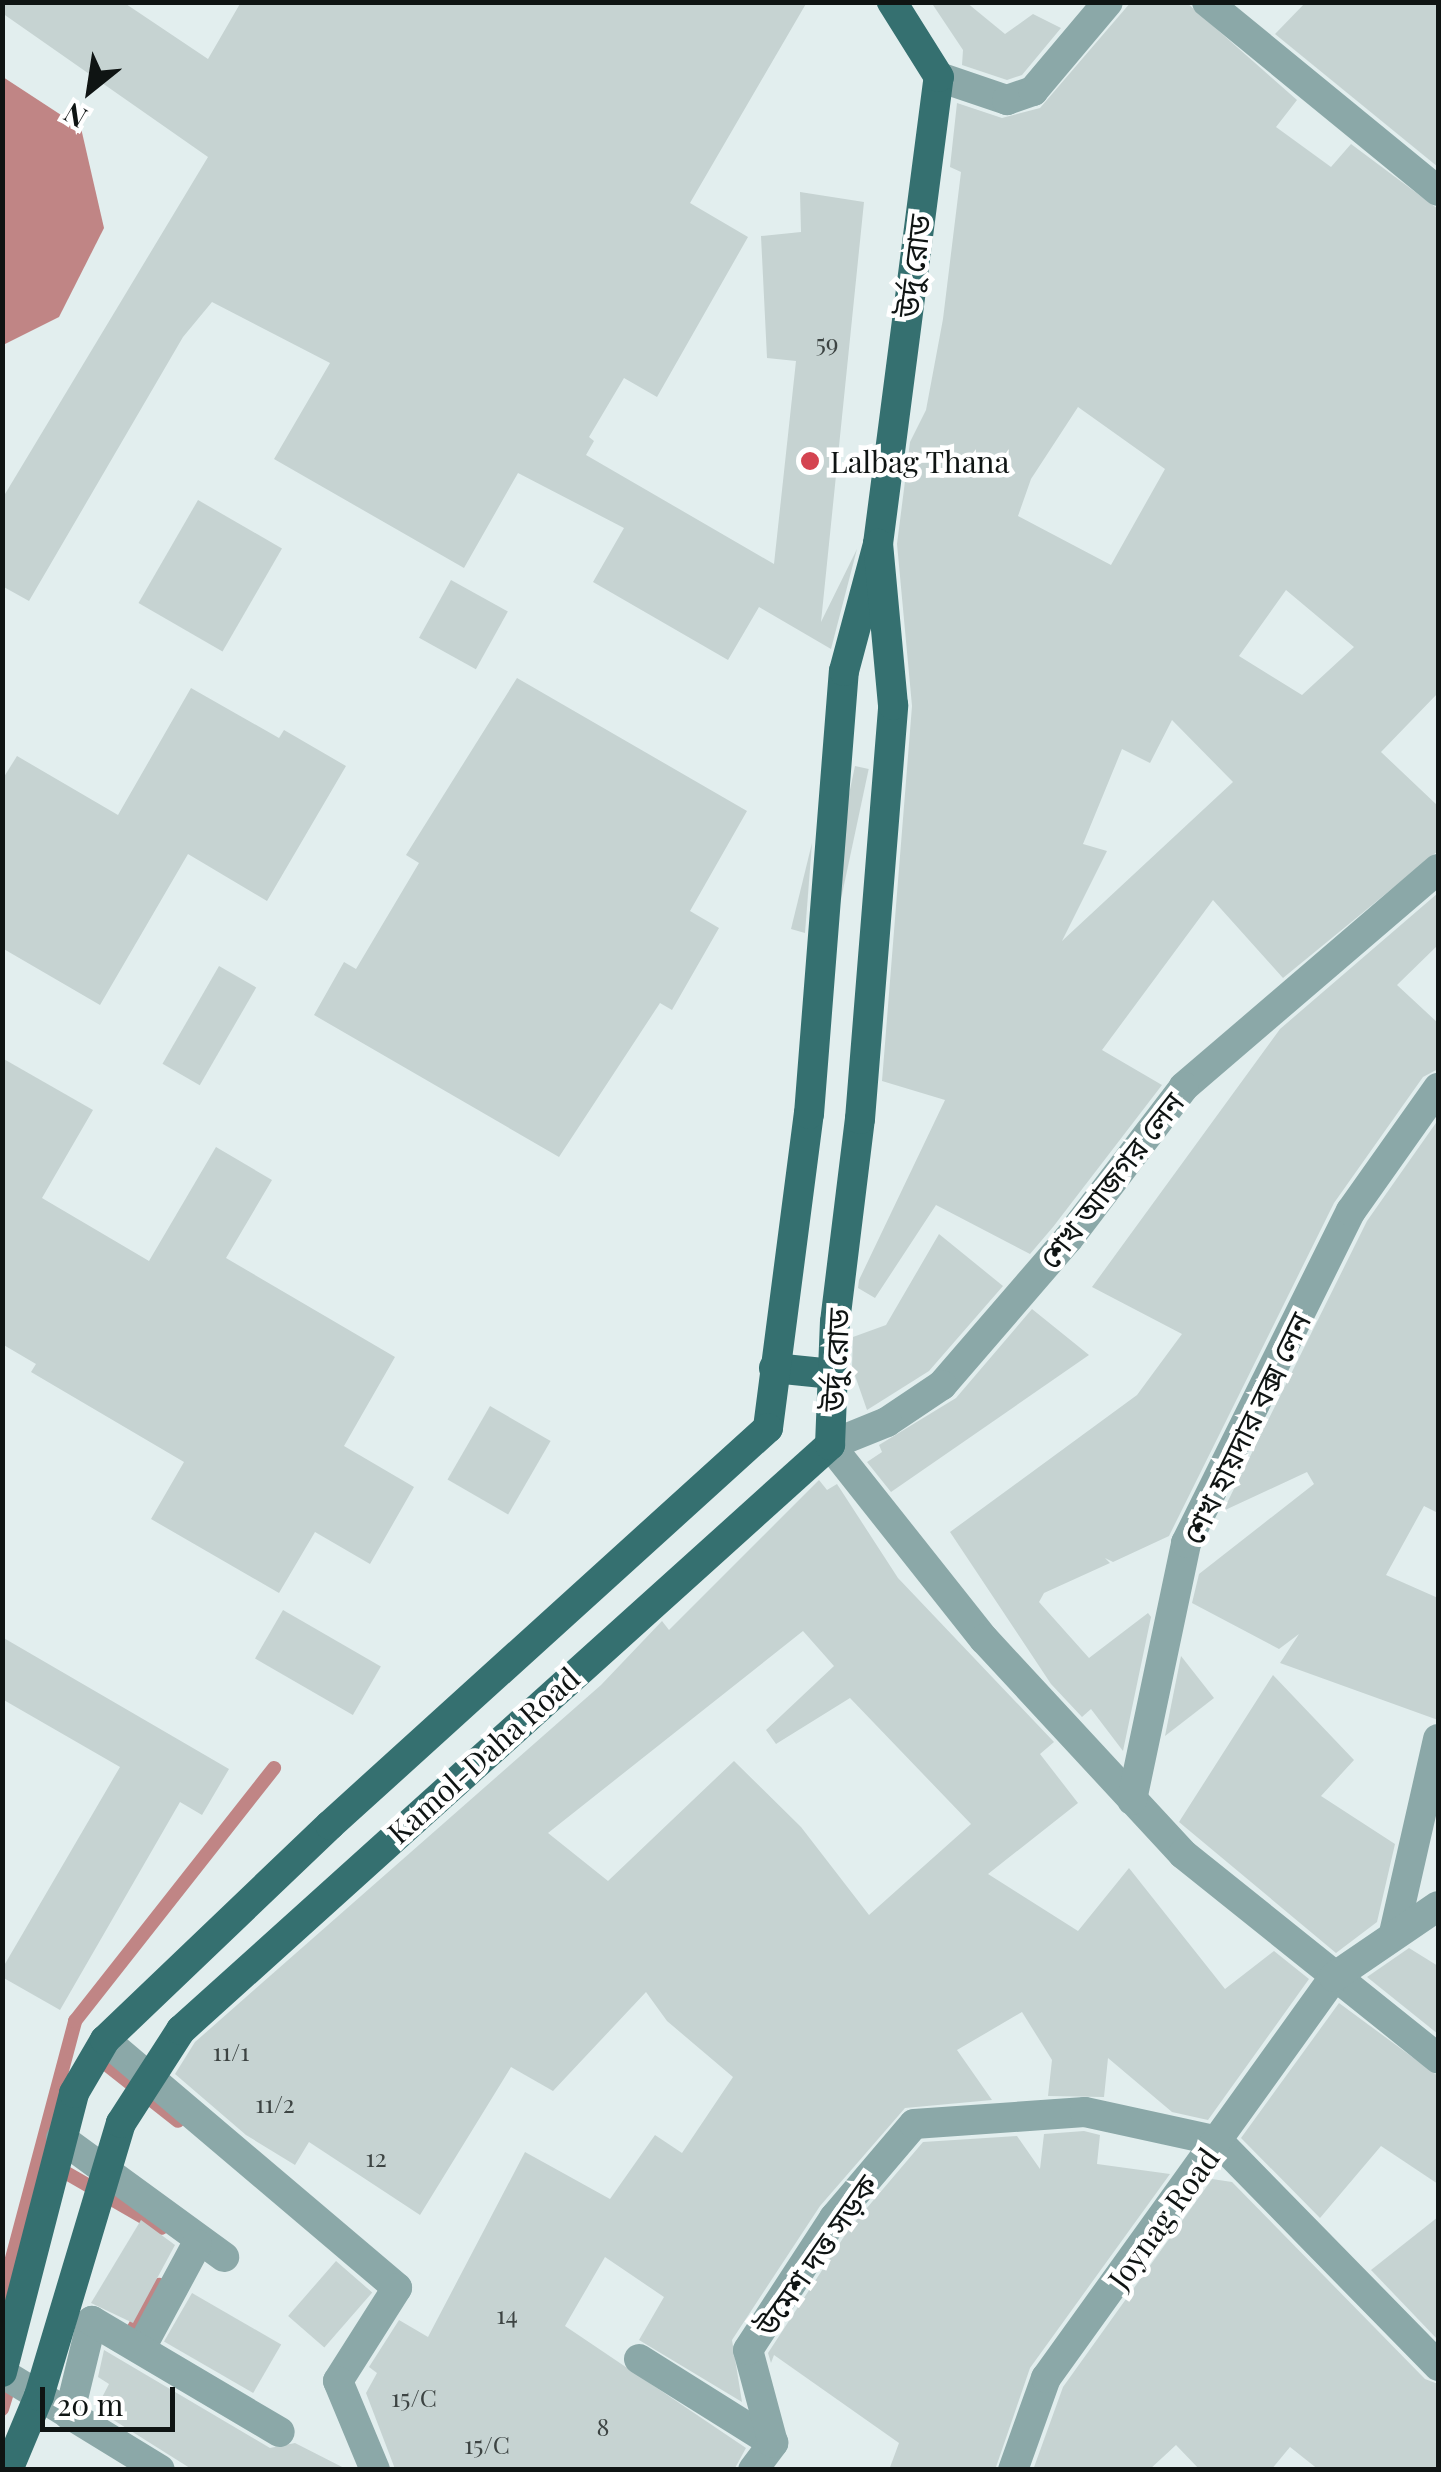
<!DOCTYPE html>
<meta charset="utf-8">
<style>
body{margin:0}
#map{position:relative;width:1441px;height:2472px;overflow:hidden;background:#e2eeee;font-family:"Playfair Display","Noto Sans Bengali",serif}
div>[style]{position:absolute}
.water>*{inset:0;background:#c08585}
.stream>*{height:14px;margin:-7px;padding:0 7px;transform-origin:7px;border-radius:7px;background:#c08585}
.building>*{inset:0;background:#c6d3d2;transform-origin:0 0}
.minor>*{height:30px;margin:-15px;padding:0 15px;transform-origin:15px;border-radius:15px;background:#8ba8a8}
.major>*{height:30px;margin:-15px;padding:0 15px;transform-origin:15px;border-radius:15px;background:#357070}
.dots>*{width:28px;height:28px;translate:-50% -50%;box-sizing:border-box;border:5px solid #fff;border-radius:50%}
span{translate:-50% -50%;white-space:nowrap;text-align:center;line-height:1.15;-webkit-text-stroke:9px #fff;paint-order:stroke}
.number-label{font-size:25px;color:#3d4443}
.number-label span{-webkit-text-stroke-width:0}
.street-label{font-size:30px;color:#0f1413}
.poi-label{font-size:30px;color:#0f1413}
.left{translate:0 -50%;text-align:left}
.frame{position:absolute;inset:0;border:5px solid #0f1413;pointer-events:none}
.north{position:absolute;left:40px;top:40px;width:100px;height:100px;-webkit-text-stroke:8px #fff;paint-order:stroke;rotate:210deg;font-size:28px;font-weight:700;line-height:40px;text-align:center;color:#0f1413}
.north::after{content:'';display:block;margin:auto;width:35px;height:45px;background:#0f1413;clip-path:polygon(50% 0,100% 100%,50% 72%,0 100%)}
.scale{position:absolute;left:40px;top:2387px;width:135px;height:45px;box-sizing:border-box;border:5px solid #0f1413;border-top:0;padding-left:12px;font-size:30px;line-height:35px;white-space:nowrap;color:#0f1413;-webkit-text-stroke:8px #fff;paint-order:stroke}
</style>
<div id="map">
<div class="water">
<div style="clip-path:polygon(3px 77px,81px 128px,104px 228px,59px 317px,3px 345px)"></div>
</div>
<div class="stream">
<div style="left:97px;top:2057px;width:103px;rotate:38.3deg"></div>
<div style="left:63px;top:2171px;width:114px;rotate:29.9deg"></div>
<div style="left:2px;top:2296px;width:285px;rotate:-75.1deg"></div>
<div style="left:75px;top:2021px;width:322px;rotate:-51.8deg"></div>
<div style="left:127px;top:2340px;width:64px;rotate:-59.8deg"></div>
<div style="left:2px;top:2409px;width:31px;rotate:-73deg"></div>
</div>
<div class="building">
<div style="clip-path:polygon(2px 2px,123px 2px,208px 59px,241px 2px,807px 2px,690px 203px,748px 237px,657px 397px,624px 378px,589px 437px,594px 441px,586px 455px,774px 564px,796px 361px,767px 358px,761px 236px,801px 232px,800px 192px,864px 202px,821px 622px,857px 549px,831px 649px,759px 607px,728px 660px,593px 582px,624px 528px,518px 473px,464px 568px,274px 459px,330px 363px,212px 302px,183px 337px,29px 601px,2px 586px,2px 499px,208px 157px,2px 13px)"></div>
<div style="clip-path:polygon(931px 2px,966px 2px,1005px 34px,1033px 14px,1061px 28px,1022px 75px,1007px 80px,962px 65px,963px 50px)"></div>
<div style="clip-path:polygon(evenodd,1131px 2px,1186px 2px,1297px 100px,1276px 127px,1331px 167px,1351px 144px,1438px 209px,1438px 693px,1381px 752px,1438px 806px,1438px 851px,1283px 978px,1213px 900px,1102px 1050px,1162px 1085px,1053px 1227px,1030px 1254px,936px 1205px,875px 1298px,858px 1288px,859px 1280px,945px 1100px,882px 1081px,912px 706px,897px 544px,910px 442px,926px 410px,943px 319px,961px 172px,950px 167px,957px 103px,1002px 118px,1040px 108px,1131px 2px,1078px 407px,1165px 469px,1111px 565px,1018px 516px,1031px 479px,1078px 407px,1131px 2px,1286px 590px,1354px 647px,1302px 695px,1239px 656px,1286px 590px,1131px 2px,1172px 720px,1233px 782px,1062px 941px,1107px 851px,1083px 844px,1122px 749px,1150px 763px,1172px 720px)"></div>
<div style="clip-path:polygon(1306px 2px,1438px 2px,1438px 167px,1275px 34px)"></div>
<div style="left:198px;top:500px;width:97px;height:119px;rotate:30deg"></div>
<div style="left:451px;top:580px;width:65px;height:66px;rotate:29deg"></div>
<div style="clip-path:polygon(517px 678px,747px 811px,690px 911px,719px 928px,672px 1010px,660px 1003px,559px 1157px,314px 1015px,344px 962px,356px 969px,419px 863px,406px 855px)"></div>
<div style="clip-path:polygon(191px 688px,279px 738px,284px 730px,346px 766px,267px 901px,188px 854px,100px 1005px,2px 948px,2px 780px,17px 756px,118px 815px)"></div>
<div style="left:855px;top:766px;width:14px;height:176px;rotate:12deg"></div>
<div style="clip-path:polygon(812px 843px,805px 933px,791px 929px)"></div>
<div style="clip-path:polygon(1438px 893px,1438px 945px,1397px 985px,1438px 1023px,1438px 1069px,1423px 1077px,1334px 1203px,1169px 1536px,1113px 1562px,1105px 1558px,1110px 1563px,1044px 1593px,1039px 1602px,1089px 1658px,1148px 1613px,1151px 1617px,1123px 1751px,1091px 1709px,1082px 1717px,1051px 1684px,950px 1532px,1137px 1395px,1182px 1334px,1092px 1287px,1280px 1029px)"></div>
<div style="left:219px;top:966px;width:43px;height:113px;rotate:30deg"></div>
<div style="clip-path:polygon(2px 1058px,93px 1110px,42px 1198px,149px 1261px,216px 1147px,272px 1180px,226px 1258px,395px 1357px,344px 1446px,414px 1487px,370px 1564px,315px 1532px,279px 1593px,151px 1519px,184px 1462px,31px 1372px,36px 1364px,2px 1344px)"></div>
<div style="clip-path:polygon(1438px 1120px,1438px 1513px,1424px 1506px,1386px 1575px,1438px 1598px,1438px 1720px,1280px 1663px,1299px 1634px,1279px 1649px,1192px 1603px,1199px 1574px,1314px 1484px,1307px 1472px,1223px 1511px,1367px 1221px)"></div>
<div style="clip-path:polygon(939px 1234px,1003px 1286px,929px 1371px,867px 1410px,852px 1367px,853px 1337px,886px 1325px)"></div>
<div style="clip-path:polygon(1032px 1309px,1089px 1355px,891px 1492px,867px 1462px,882px 1452px,879px 1445px,956px 1398px)"></div>
<div style="left:490px;top:1406px;width:70px;height:85px;rotate:30deg"></div>
<div style="clip-path:polygon(evenodd,819px 1480px,827px 1490px,837px 1484px,898px 1578px,1054px 1742px,1040px 1754px,1078px 1803px,988px 1874px,1078px 1931px,1129px 1868px,1225px 1989px,1274px 1951px,1309px 1979px,1208px 2120px,1172px 2112px,1108px 2058px,1104px 2097px,1048px 2096px,1052px 2060px,1022px 2012px,957px 2050px,992px 2100px,905px 2108px,820px 2206px,732px 2340px,742px 2402px,639px 2340px,664px 2297px,605px 2257px,565px 2326px,746px 2448px,734px 2470px,395px 2469px,366px 2393px,377px 2373px,369px 2367px,399px 2320px,428px 2337px,525px 2152px,610px 2199px,655px 2135px,682px 2153px,733px 2077px,667px 2021px,646px 1992px,553px 2091px,511px 2067px,420px 2215px,309px 2142px,295px 2165px,246px 2135px,175px 2074px,195px 2042px,601px 1685px,662px 1621px,669px 1630px,819px 1480px,803px 1631px,834px 1666px,766px 1730px,776px 1744px,850px 1698px,971px 1824px,869px 1915px,801px 1827px,734px 1761px,608px 1881px,548px 1833px,803px 1631px)"></div>
<div style="left:283px;top:1610px;width:113px;height:56px;rotate:30deg"></div>
<div style="clip-path:polygon(2px 1637px,229px 1769px,202px 1815px,180px 1802px,60px 2010px,2px 1977px,2px 1969px,120px 1767px,2px 1699px)"></div>
<div style="clip-path:polygon(1181px 1656px,1214px 1698px,1165px 1736px)"></div>
<div style="clip-path:polygon(1273px 1675px,1354px 1760px,1321px 1796px,1395px 1844px,1377px 1922px,1336px 1953px,1179px 1822px)"></div>
<div style="clip-path:polygon(1409px 1948px,1438px 1966px,1438px 2034px,1367px 1977px)"></div>
<div style="clip-path:polygon(1339px 2003px,1438px 2076px,1438px 2184px,1381px 2146px,1320px 2218px,1241px 2138px)"></div>
<div style="clip-path:polygon(1084px 2131px,1100px 2135px,1097px 2164px,1170px 2174px,1030px 2368px,995px 2470px,889px 2470px,899px 2443px,774px 2355px,771px 2363px,768px 2353px,849px 2229px,923px 2142px,1017px 2136px,1040px 2169px,1044px 2134px)"></div>
<div style="clip-path:polygon(1212px 2179px,1232px 2182px,1425px 2379px,1438px 2384px,1438px 2470px,1319px 2470px,1290px 2447px,1271px 2470px,1200px 2470px,1176px 2445px,1149px 2470px,1033px 2470px,1063px 2387px)"></div>
<div style="clip-path:polygon(1438px 2217px,1438px 2340px,1371px 2270px)"></div>
<div style="clip-path:polygon(141px 2220px,175px 2245px,133px 2323px,91px 2303px)"></div>
<div style="left:336px;top:2261px;width:48px;height:73px;rotate:41deg"></div>
<div style="left:192px;top:2293px;width:103px;height:56px;rotate:30deg"></div>
<div style="clip-path:polygon(104px 2350px,270px 2448px,295px 2443px,348px 2470px,193px 2470px,96px 2409px,109px 2384px,98px 2377px)"></div>
</div>
<div class="minor">
<div style="left:1207px;top:2px;width:298px;rotate:39.3deg"></div>
<div style="left:939px;top:77px;width:72px;rotate:18.7deg"></div>
<div style="left:1007px;top:100px;width:28px;rotate:-19deg"></div>
<div style="left:1033px;top:91px;width:116px;rotate:-49.9deg"></div>
<div style="left:1438px;top:869px;width:335px;rotate:139.4deg"></div>
<div style="left:1184px;top:1087px;width:191px;rotate:127.3deg"></div>
<div style="left:1068px;top:1239px;width:193px;rotate:130.8deg"></div>
<div style="left:942px;top:1385px;width:66px;rotate:146.1deg"></div>
<div style="left:887px;top:1422px;width:61px;rotate:158deg"></div>
<div style="left:830px;top:1445px;width:248px;rotate:51.6deg"></div>
<div style="left:984px;top:1639px;width:293px;rotate:47.2deg"></div>
<div style="left:1183px;top:1854px;width:327px;rotate:38.7deg"></div>
<div style="left:1132px;top:1800px;width:263px;rotate:-78.1deg"></div>
<div style="left:1186px;top:1543px;width:371px;rotate:-63.6deg"></div>
<div style="left:1351px;top:1211px;width:151px;rotate:-54.7deg"></div>
<div style="left:1394px;top:1933px;width:199px;rotate:-77.2deg"></div>
<div style="left:105px;top:2040px;width:383px;rotate:40.3deg"></div>
<div style="left:397px;top:2288px;width:110px;rotate:122.4deg"></div>
<div style="left:338px;top:2381px;width:96px;rotate:67.4deg"></div>
<div style="left:61px;top:2138px;width:202px;rotate:36.1deg"></div>
<div style="left:141px;top:2348px;width:118px;rotate:-61.7deg"></div>
<div style="left:639px;top:2359px;width:158px;rotate:32.1deg"></div>
<div style="left:2px;top:2373px;width:185px;rotate:31.5deg"></div>
<div style="left:69px;top:2415px;width:97px;rotate:-76.3deg"></div>
<div style="left:92px;top:2321px;width:218px;rotate:30.6deg"></div>
<div style="left:753px;top:2470px;width:34px;rotate:-53deg"></div>
<div style="left:773px;top:2443px;width:96px;rotate:-105deg"></div>
<div style="left:748px;top:2350px;width:158px;rotate:-56.9deg"></div>
<div style="left:834px;top:2218px;width:123px;rotate:-49.6deg"></div>
<div style="left:914px;top:2124px;width:171px;rotate:-4deg"></div>
<div style="left:1085px;top:2112px;width:136px;rotate:12.3deg"></div>
<div style="left:1218px;top:2141px;width:315px;rotate:45.6deg"></div>
<div style="left:1013px;top:2470px;width:98px;rotate:-70.3deg"></div>
<div style="left:1046px;top:2378px;width:494px;rotate:-54.3deg"></div>
<div style="left:1334px;top:1977px;width:126px;rotate:-34.3deg"></div>
</div>
<div class="major">
<div style="left:774px;top:1368px;width:59px;rotate:5.8deg"></div>
<div style="left:768px;top:1428px;width:317px;rotate:-82.6deg"></div>
<div style="left:809px;top:1114px;width:444px;rotate:-85.5deg"></div>
<div style="left:844px;top:671px;width:131px;rotate:-75deg"></div>
<div style="left:878px;top:544px;width:471px;rotate:-82.6deg"></div>
<div style="left:939px;top:77px;width:89px;rotate:-122.1deg"></div>
<div style="left:2px;top:2372px;width:288px;rotate:-75.5deg"></div>
<div style="left:74px;top:2093px;width:61px;rotate:-59.7deg"></div>
<div style="left:105px;top:2040px;width:311px;rotate:-43.7deg"></div>
<div style="left:330px;top:1825px;width:591px;rotate:-42.19deg"></div>
<div style="left:8px;top:2470px;width:80px;rotate:-67.3deg"></div>
<div style="left:39px;top:2396px;width:285px;rotate:-73.3deg"></div>
<div style="left:121px;top:2123px;width:111px;rotate:-57.2deg"></div>
<div style="left:181px;top:2030px;width:874px;rotate:-42.03deg"></div>
<div style="left:830px;top:1445px;width:123px;rotate:-87.7deg"></div>
<div style="left:835px;top:1322px;width:205px;rotate:-83deg"></div>
<div style="left:860px;top:1119px;width:415px;rotate:-85.4deg"></div>
<div style="left:893px;top:705px;width:162px;rotate:-95.3deg"></div>
</div>
<div class="dots">
<div style="left:810px;top:461px;background:#d44451"></div>
</div>
<div class="number-label">
<span style="left:827px;top:342px">59</span>
<span style="left:231px;top:2051px">11/1</span>
<span style="left:275px;top:2103px">11/2</span>
<span style="left:376px;top:2157px">12</span>
<span style="left:507px;top:2314px">14</span>
<span style="left:414px;top:2397px">15/C</span>
<span style="left:603px;top:2426px">8</span>
<span style="left:487px;top:2444px">15/C</span>
</div>
<div class="street-label">
<span style="left:913px;top:266px;rotate:-83deg">উর্দু রোড</span>
<span style="left:1111px;top:1180px;rotate:-52deg">শেখ আজগর লেন</span>
<span style="left:835px;top:1360px;rotate:-87deg">উর্দু রোড</span>
<span style="left:1246px;top:1428px;rotate:-64deg">শেখ হায়দার বক্স লেন</span>
<span style="left:483px;top:1755px;rotate:-42deg">Kamol-Daha Road</span>
<span style="left:1163px;top:2218px;rotate:-54deg">Joynag Road</span>
<span style="left:816px;top:2255px;rotate:-55deg">উমেশ দত্ত সড়ক</span>
</div>
<div class="poi-label">
<span class="left" style="left:830px;top:461px">Lalbag Thana</span>
</div>
<div class="frame"></div>
<div class="north">N</div>
<div class="scale">20 m</div>
</div>
